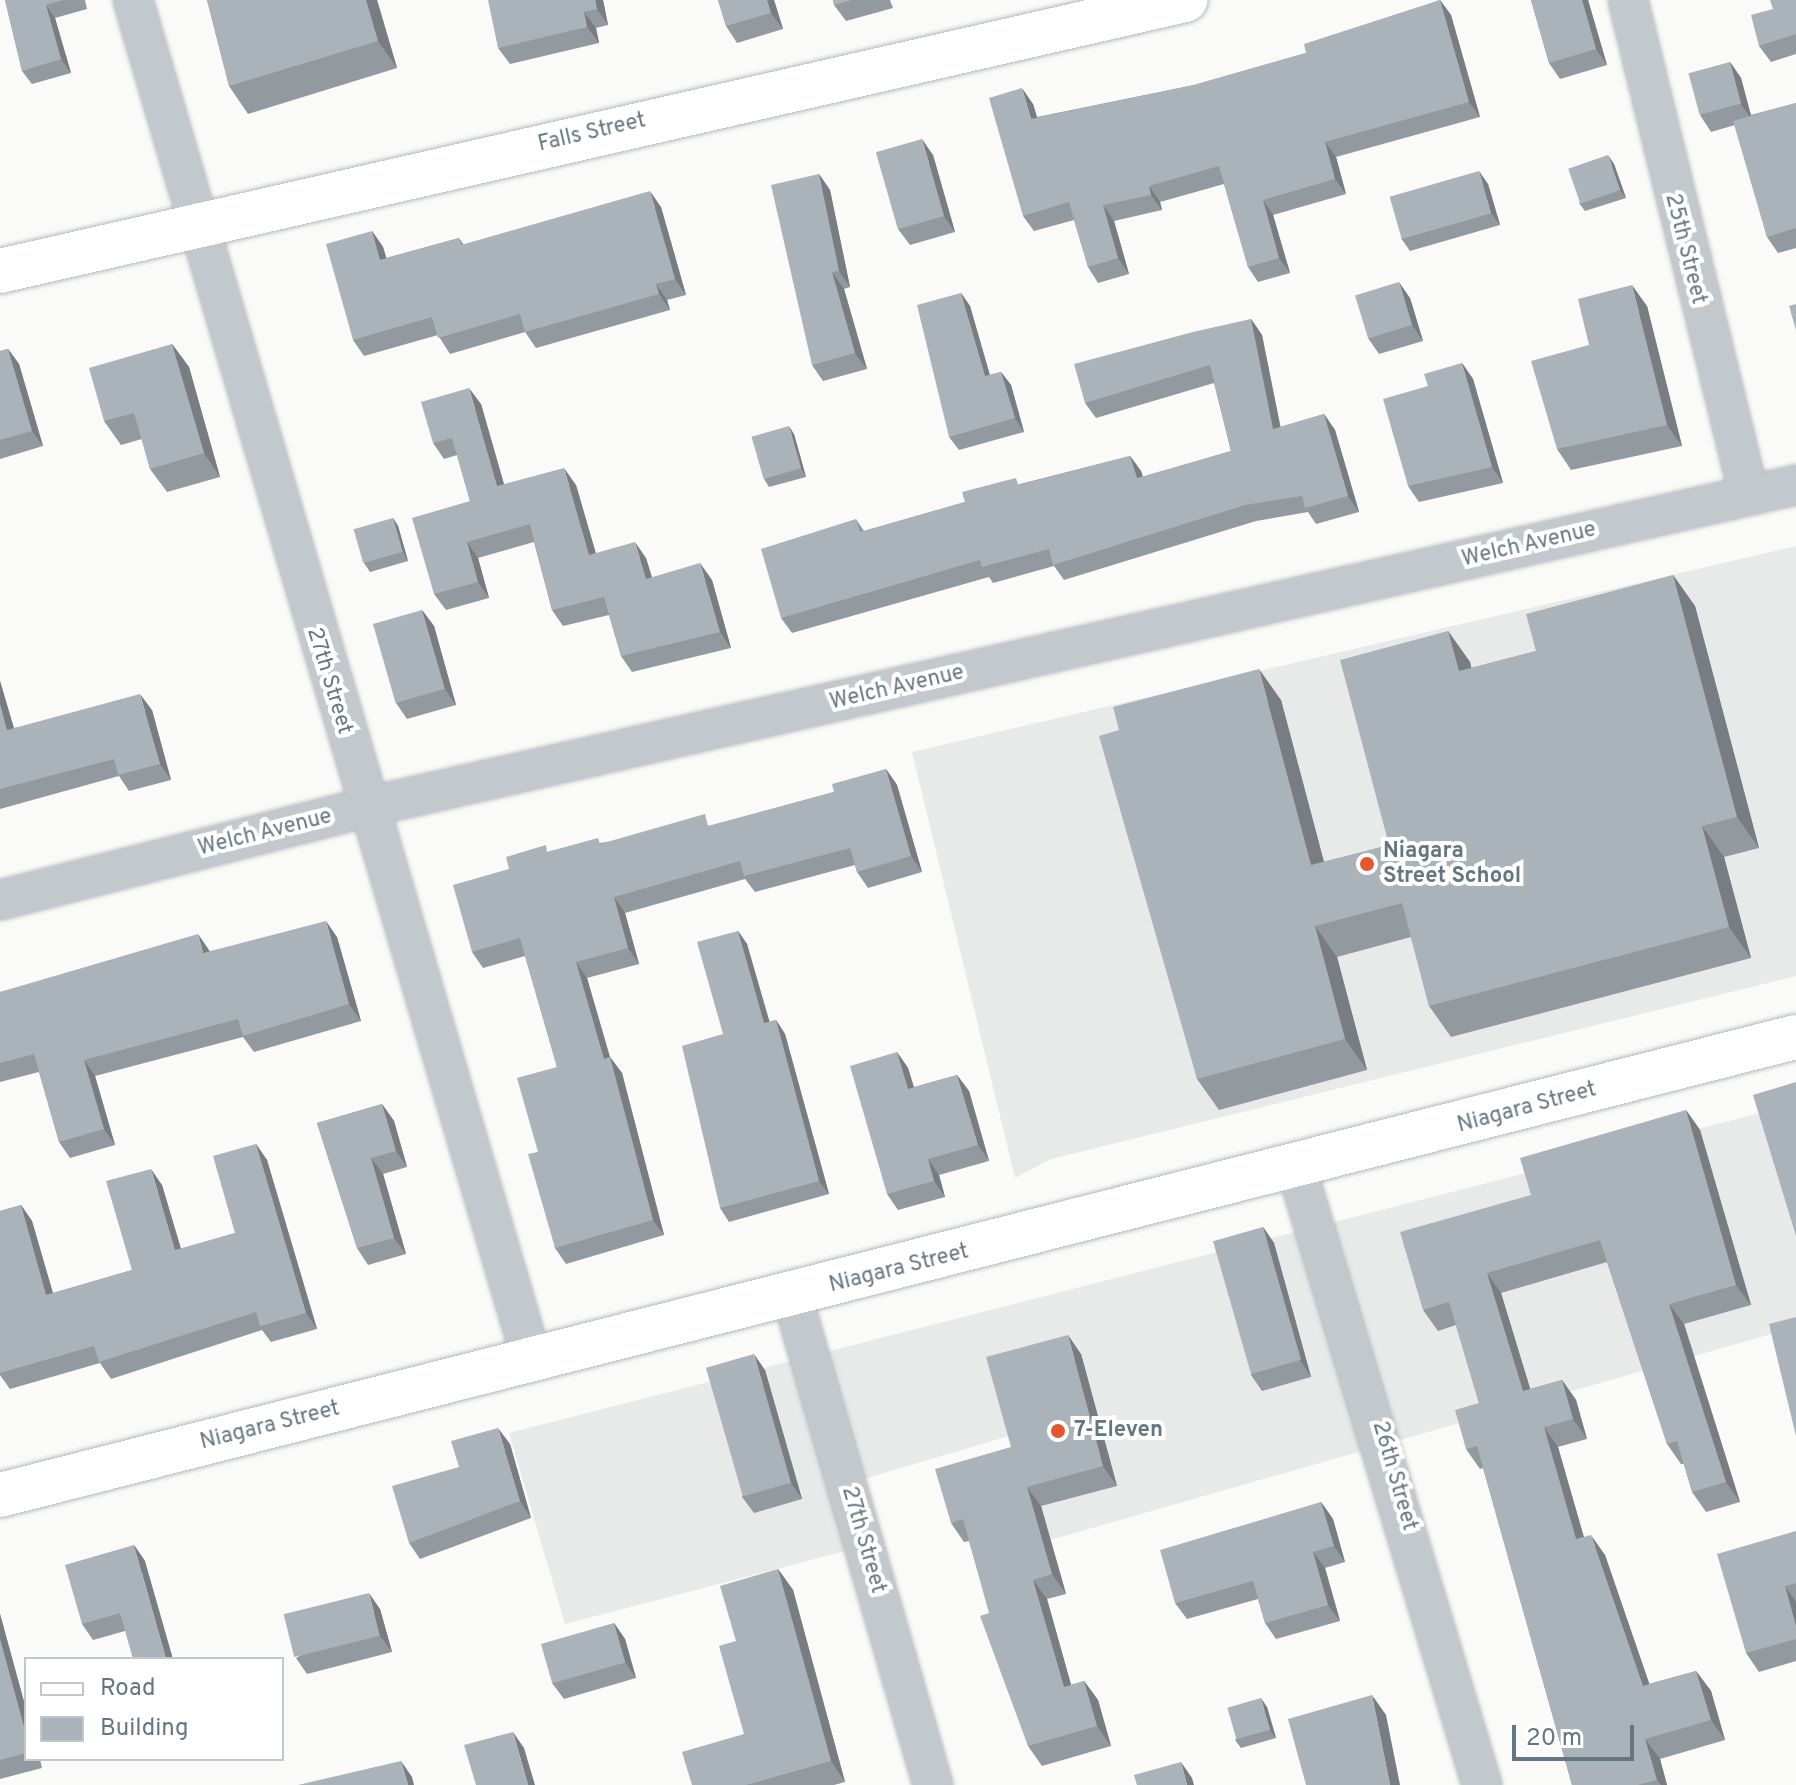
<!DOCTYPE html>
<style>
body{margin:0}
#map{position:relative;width:1796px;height:1785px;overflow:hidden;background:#fafaf8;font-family:Overpass,sans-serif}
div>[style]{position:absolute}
.built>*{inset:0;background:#e8e9e9}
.roads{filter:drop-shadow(0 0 2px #b3babf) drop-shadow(0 0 2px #b3babf)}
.street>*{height:38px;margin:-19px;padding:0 19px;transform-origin:19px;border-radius:19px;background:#c3c8cc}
.secondary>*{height:44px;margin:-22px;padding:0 22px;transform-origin:22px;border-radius:22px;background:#fff}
.wall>*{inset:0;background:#929a9f}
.shaded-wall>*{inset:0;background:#777d82}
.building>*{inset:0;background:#aab3b9;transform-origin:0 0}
.dots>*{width:22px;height:22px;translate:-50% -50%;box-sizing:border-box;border:4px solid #fff;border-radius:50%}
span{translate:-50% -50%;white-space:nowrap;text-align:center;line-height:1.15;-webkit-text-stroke:8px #fff;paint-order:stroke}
.street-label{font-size:22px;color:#657683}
.poi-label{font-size:22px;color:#657683;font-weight:700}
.left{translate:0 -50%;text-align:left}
.legend{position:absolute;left:24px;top:1657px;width:260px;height:104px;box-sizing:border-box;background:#fff;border:2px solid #c1c8cd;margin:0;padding:10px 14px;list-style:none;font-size:24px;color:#657683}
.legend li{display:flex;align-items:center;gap:16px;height:40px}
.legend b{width:40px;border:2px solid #c1c8cd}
.scale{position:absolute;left:1512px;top:1725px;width:122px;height:36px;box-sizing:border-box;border:4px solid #657683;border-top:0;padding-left:10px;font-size:24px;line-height:28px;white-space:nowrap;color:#657683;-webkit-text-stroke:6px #fff;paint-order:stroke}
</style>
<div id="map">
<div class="built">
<div style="clip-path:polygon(1796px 546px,1796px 976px,1051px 1159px,1015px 1178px,912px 752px)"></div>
<div style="clip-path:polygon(1796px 1104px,1796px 1327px,1043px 1542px,1009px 1436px,833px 1488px,849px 1550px,565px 1624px,509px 1433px)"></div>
</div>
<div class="roads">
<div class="street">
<div style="left:133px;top:0;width:1417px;rotate:73.65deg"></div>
<div style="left:1628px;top:0;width:510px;rotate:76.26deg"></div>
<div style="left:0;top:900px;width:379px;rotate:-14.2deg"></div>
<div style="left:367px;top:807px;width:1465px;rotate:-12.7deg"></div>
<div style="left:1297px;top:1170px;width:642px;rotate:73.26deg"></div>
<div style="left:792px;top:1296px;width:509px;rotate:73.92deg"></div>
</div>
<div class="secondary">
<div style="left:0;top:271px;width:1216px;rotate:-12.88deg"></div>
<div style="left:0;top:1495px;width:1853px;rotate:-14.31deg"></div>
</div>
</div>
<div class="wall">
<div style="clip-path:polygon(5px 0,85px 0,87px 9px,55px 18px,71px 73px,32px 84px,22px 71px)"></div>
<div style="clip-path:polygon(207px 0,377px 0,397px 68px,248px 114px,229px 86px)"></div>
<div style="clip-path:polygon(603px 0,608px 25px,596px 28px,599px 43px,510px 64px,498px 48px)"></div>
<div style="clip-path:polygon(718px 0,774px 0,783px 29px,737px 43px,726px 26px)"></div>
<div style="clip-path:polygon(833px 0,890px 0,893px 8px,846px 21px,834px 5px)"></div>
<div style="clip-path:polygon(1440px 0,1451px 15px,1480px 117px,1336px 157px,1346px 194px,1273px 215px,1290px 273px,1258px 282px,1248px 267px,1224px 184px,1160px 202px,1162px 210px,1114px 221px,1129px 274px,1098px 283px,1088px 267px,1074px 220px,1034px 231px,1023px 216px,1033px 104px,1037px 117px,1194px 85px,1306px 53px)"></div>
<div style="clip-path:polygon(1531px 0,1588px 0,1607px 65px,1560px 79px,1549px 63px)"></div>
<div style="clip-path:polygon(1796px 0,1796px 54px,1771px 62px,1759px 46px,1773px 9px)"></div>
<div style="clip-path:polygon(1730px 62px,1741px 78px,1751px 115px,1796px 103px,1796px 248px,1778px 253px,1767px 237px,1735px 125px,1711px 132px,1700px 115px)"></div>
<div style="clip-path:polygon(933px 155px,955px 232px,910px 245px,898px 229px)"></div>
<div style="clip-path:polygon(1614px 164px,1626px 198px,1585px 211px,1579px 203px)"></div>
<div style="clip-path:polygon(819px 174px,830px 190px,850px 287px,844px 289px,867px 369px,823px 381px,812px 365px)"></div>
<div style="clip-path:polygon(1488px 184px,1500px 225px,1410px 251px,1401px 238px)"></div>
<div style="clip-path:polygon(661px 207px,686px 295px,667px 300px,670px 310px,536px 348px,525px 332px,450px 354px,438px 335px,364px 356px,353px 340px,372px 231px,383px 247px,386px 258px,459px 238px,464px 245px)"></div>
<div style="clip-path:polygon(961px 293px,970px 306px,990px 375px,1001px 372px,1011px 385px,1024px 432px,959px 450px,949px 437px)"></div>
<div style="clip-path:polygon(1410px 298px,1423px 341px,1379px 354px,1368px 338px)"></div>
<div style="clip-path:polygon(1647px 306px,1682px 446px,1571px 470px,1557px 449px,1589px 345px)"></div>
<div style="clip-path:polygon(1251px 319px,1262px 335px,1280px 427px,1324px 414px,1335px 430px,1359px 512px,1316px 524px,1308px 512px,1256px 521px,1064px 580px,1054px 566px,993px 583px,989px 577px,792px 633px,781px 618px,856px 519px,864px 531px,965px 502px,1020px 484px,1130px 456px,1141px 471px,1143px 477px,1231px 451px,1214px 383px,1096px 418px,1085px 403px)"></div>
<div style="clip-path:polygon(172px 344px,189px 367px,220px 477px,167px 492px,150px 469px,142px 439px,121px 445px,104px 421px)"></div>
<div style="clip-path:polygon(8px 349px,19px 364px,43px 446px,0 459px,0 351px)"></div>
<div style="clip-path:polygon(1462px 363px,1473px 379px,1503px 483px,1419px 502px,1408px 486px,1428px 386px)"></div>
<div style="clip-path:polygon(481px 404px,504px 484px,576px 485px,596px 554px,646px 558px,652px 577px,712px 580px,731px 648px,632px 672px,621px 656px,609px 615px,563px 626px,552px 610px,534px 542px,478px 558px,489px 598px,446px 610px,434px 594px,470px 501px,457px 455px,444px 459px,433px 443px)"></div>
<div style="clip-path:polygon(794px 434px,806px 477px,769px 487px,764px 479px)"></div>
<div style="clip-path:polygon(393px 518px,398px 526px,408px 561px,370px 572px,364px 563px)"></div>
<div style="clip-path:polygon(1673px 575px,1695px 606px,1759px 848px,1724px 857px,1751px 958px,1451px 1037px,1429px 1006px,1411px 937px,1337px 957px,1367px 1070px,1219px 1110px,1197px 1079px,1119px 730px,1281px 700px,1324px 862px,1389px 845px,1448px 631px,1470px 662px,1471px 668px,1536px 651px)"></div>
<div style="clip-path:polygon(422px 610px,434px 626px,456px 705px,407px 719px,396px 703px)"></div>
<div style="clip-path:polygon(0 681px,14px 728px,152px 710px,171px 780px,129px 791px,119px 776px,0 809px)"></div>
<div style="clip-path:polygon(886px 769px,897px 785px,922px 872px,868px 888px,857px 872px,855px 865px,755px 892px,745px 879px,625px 913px,639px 964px,587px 978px,610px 1057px,622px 1073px,664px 1235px,566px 1264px,555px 1248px,538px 1152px,557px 1067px,525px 956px,483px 968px,472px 952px,509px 869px,550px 851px,713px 825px,834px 792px)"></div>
<div style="clip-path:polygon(738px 931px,747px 944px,769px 1022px,776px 1020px,785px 1034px,829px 1194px,729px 1222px,720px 1208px,723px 1034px)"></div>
<div style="clip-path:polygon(337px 937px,361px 1021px,254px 1052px,243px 1037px,95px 1076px,115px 1145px,70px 1158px,59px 1142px,39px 1072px,0 1082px,0 992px,210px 951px)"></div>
<div style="clip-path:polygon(897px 1052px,908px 1068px,914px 1087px,957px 1075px,969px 1091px,989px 1161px,939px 1175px,945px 1197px,898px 1210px,887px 1194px)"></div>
<div style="clip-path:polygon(382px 1104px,394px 1121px,407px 1167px,383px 1174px,406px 1254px,368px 1265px,357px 1248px,317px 1123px)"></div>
<div style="clip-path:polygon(1686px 1110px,1700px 1130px,1751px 1305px,1684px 1324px,1740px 1502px,1706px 1512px,1692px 1492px,1684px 1464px,1681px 1464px,1667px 1444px,1607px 1262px,1501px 1293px,1530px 1389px,1562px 1380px,1576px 1400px,1587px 1439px,1558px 1447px,1584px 1537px,1605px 1555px,1649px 1684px,1696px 1671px,1711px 1691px,1725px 1740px,1660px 1759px,1667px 1785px,1572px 1785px,1483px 1468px,1480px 1469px,1466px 1449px,1479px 1403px,1456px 1325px,1438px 1331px,1423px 1310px,1531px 1195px)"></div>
<div style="clip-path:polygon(256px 1144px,267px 1160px,317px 1329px,271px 1342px,262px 1330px,111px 1379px,100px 1363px,10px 1389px,0 1375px,0 1211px,21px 1205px,32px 1221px,53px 1293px,132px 1270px,162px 1185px,181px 1249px,235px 1233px)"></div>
<div style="clip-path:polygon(1263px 1227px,1274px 1243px,1311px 1377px,1262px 1391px,1251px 1375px)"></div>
<div style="clip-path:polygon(1081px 1354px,1117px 1486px,1041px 1506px,1066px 1594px,1047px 1599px,1071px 1685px,1084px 1681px,1098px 1700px,1111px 1746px,1042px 1766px,1028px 1746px,969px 1541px,964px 1542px,951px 1523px,1011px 1447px)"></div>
<div style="clip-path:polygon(765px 1370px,802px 1499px,754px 1513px,742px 1497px)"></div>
<div style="clip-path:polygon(510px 1444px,531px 1518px,420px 1559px,409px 1543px)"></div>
<div style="clip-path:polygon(1321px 1502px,1333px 1519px,1345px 1562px,1325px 1568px,1340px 1621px,1276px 1639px,1265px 1623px,1258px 1599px,1187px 1619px,1175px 1603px)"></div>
<div style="clip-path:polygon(1796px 1531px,1796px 1661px,1759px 1672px,1746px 1653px)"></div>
<div style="clip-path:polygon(134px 1545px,145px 1561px,125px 1631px,93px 1640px,82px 1624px)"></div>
<div style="clip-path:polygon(778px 1569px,793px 1590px,845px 1782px,834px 1785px,692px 1785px,744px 1734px,736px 1641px)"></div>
<div style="clip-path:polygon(380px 1609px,392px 1652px,307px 1674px,296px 1658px)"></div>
<div style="clip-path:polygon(0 1614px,26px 1709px,26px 1759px,40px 1759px,42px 1768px,0 1779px)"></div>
<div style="clip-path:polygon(614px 1623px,625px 1639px,636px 1678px,564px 1699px,552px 1683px)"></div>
<div style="clip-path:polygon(1267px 1707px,1276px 1738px,1241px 1748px,1235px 1740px)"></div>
</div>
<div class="shaded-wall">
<div style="clip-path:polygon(366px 0,377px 0,397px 68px,378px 41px)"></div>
<div style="clip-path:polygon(595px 0,603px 0,608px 25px,597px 9px)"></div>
<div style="clip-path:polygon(767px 0,774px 0,783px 29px,771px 13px)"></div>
<div style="clip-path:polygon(1440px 0,1451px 15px,1480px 117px,1469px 102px)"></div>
<div style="clip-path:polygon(1582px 0,1588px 0,1607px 65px,1596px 49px)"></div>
<div style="clip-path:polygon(46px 5px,55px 18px,71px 73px,61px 59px)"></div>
<div style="clip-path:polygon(584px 12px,596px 28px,599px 43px,587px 27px)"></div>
<div style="clip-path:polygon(1730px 62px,1741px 78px,1752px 120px,1741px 104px)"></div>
<div style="clip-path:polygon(1022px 88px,1033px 104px,1042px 134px,1031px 119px)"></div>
<div style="clip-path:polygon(922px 139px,933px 155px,955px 232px,944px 216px)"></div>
<div style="clip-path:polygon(1325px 142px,1336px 157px,1346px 194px,1335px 179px)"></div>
<div style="clip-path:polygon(1608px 155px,1614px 164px,1626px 198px,1620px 190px)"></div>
<div style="clip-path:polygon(1479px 171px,1488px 184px,1500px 225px,1491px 213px)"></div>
<div style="clip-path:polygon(819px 174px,830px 190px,850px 287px,839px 271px)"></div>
<div style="clip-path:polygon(1149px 186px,1160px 202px,1162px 210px,1151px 195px)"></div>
<div style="clip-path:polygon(650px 191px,661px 207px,686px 295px,675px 279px)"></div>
<div style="clip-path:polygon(1263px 200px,1273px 215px,1290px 273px,1279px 258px)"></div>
<div style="clip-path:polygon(1103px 205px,1114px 221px,1129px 274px,1118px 258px)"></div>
<div style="clip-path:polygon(372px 231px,383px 247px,392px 276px,380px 260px)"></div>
<div style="clip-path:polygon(832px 272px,844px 289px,867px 369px,855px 353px)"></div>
<div style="clip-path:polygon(1399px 282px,1410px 298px,1423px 341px,1412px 325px)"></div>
<div style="clip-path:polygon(656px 284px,667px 300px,670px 310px,659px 294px)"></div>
<div style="clip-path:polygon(1632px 285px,1647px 306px,1682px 446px,1667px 425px)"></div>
<div style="clip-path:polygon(961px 293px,970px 306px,994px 390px,985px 376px)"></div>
<div style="clip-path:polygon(1251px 319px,1262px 335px,1284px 444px,1273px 429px)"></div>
<div style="clip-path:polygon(172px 344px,189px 367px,220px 477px,204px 453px)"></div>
<div style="clip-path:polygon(8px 349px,19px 364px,43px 446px,32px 431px)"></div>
<div style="clip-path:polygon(1462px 363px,1473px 379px,1503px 483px,1492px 467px)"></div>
<div style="clip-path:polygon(1001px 372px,1011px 385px,1024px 432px,1015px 418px)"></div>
<div style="clip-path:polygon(469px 388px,481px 404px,509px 502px,497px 486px)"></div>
<div style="clip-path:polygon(1324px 414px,1335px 430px,1359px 512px,1348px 496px)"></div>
<div style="clip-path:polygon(789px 426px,794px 434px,806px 477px,801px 468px)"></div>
<div style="clip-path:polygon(1130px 456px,1141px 471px,1148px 494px,1137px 478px)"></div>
<div style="clip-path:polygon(564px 468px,576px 485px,601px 571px,589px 555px)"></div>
<div style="clip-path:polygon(393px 518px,398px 526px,408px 561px,403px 552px)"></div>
<div style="clip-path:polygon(467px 542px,478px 558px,489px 598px,478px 582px)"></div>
<div style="clip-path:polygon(635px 542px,646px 558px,657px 595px,646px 579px)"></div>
<div style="clip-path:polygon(700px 563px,712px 580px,731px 648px,720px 632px)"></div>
<div style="clip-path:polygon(1673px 575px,1695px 606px,1759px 848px,1737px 817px)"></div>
<div style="clip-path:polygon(422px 610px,434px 626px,456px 705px,445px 689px)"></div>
<div style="clip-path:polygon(1448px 631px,1470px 662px,1480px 702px,1459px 671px)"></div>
<div style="clip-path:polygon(1259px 669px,1281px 700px,1333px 896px,1311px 865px)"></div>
<div style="clip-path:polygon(0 681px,19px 746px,7px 730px,0 704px)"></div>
<div style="clip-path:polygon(140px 694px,152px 710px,171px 780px,160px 764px)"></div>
<div style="clip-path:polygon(886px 769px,897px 785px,922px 872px,911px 856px)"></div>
<div style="clip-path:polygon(1702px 826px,1724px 857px,1751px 958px,1729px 927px)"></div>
<div style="clip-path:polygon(614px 897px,625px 913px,639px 964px,628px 948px)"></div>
<div style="clip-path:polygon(326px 921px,337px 937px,361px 1021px,349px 1004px)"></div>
<div style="clip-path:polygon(1315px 926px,1337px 957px,1367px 1070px,1345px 1039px)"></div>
<div style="clip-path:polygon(738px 931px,747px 944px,774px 1037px,764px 1023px)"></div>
<div style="clip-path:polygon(198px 934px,209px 950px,215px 969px,203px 953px)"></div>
<div style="clip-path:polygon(576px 962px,587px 978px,615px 1075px,604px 1059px)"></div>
<div style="clip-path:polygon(776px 1020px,785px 1034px,829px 1194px,819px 1181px)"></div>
<div style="clip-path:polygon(897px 1052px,908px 1068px,919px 1105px,908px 1089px)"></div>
<div style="clip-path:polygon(610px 1057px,622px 1073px,664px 1235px,653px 1220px)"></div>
<div style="clip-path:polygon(84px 1060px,95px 1076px,115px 1145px,104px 1129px)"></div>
<div style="clip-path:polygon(957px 1075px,969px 1091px,989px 1161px,978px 1145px)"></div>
<div style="clip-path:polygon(382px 1104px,394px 1121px,407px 1167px,396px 1151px)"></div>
<div style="clip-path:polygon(1686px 1110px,1700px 1130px,1751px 1305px,1736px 1285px)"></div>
<div style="clip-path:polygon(256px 1144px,267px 1160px,317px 1329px,306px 1313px)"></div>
<div style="clip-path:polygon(371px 1158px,383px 1174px,406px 1254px,394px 1238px)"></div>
<div style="clip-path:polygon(928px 1159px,939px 1175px,945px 1197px,934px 1181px)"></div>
<div style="clip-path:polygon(151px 1169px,162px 1185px,186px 1266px,175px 1250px)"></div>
<div style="clip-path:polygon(21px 1205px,32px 1221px,58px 1311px,46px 1295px)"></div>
<div style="clip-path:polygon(1263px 1227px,1274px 1243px,1311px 1377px,1300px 1360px)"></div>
<div style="clip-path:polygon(1487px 1273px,1501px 1293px,1537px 1411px,1523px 1391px)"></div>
<div style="clip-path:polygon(1669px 1304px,1684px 1324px,1740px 1502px,1726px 1482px)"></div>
<div style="clip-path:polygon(1068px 1335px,1081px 1354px,1117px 1486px,1103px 1466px)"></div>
<div style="clip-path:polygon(754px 1354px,765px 1370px,802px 1499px,791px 1483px)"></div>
<div style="clip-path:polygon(1562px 1380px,1576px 1400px,1587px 1439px,1573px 1419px)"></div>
<div style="clip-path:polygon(1544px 1427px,1558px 1447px,1590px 1559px,1576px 1539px)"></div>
<div style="clip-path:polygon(498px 1428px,510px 1444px,531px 1518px,520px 1501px)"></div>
<div style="clip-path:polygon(1027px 1487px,1041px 1506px,1066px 1594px,1052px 1574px)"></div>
<div style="clip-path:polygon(1321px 1502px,1333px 1519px,1345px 1562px,1334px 1546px)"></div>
<div style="clip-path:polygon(1591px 1535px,1605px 1555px,1657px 1706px,1643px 1686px)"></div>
<div style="clip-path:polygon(134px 1545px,145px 1561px,173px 1659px,166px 1659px)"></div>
<div style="clip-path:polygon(1313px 1552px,1325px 1568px,1340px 1621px,1328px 1605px)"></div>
<div style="clip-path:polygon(778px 1569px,793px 1590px,845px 1782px,831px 1761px)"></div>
<div style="clip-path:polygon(1033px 1580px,1047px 1599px,1077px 1706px,1064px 1687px)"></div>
<div style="clip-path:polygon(1785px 1586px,1796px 1602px,1796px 1626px)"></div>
<div style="clip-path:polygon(369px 1593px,380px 1609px,392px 1652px,380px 1636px)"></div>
<div style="clip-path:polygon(0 1614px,26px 1709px,26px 1734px,0 1639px)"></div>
<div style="clip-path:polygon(614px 1623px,625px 1639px,636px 1678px,625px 1662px)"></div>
<div style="clip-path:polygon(1696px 1671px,1711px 1691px,1725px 1740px,1711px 1720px)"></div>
<div style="clip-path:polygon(1084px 1681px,1098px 1700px,1111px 1746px,1097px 1726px)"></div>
<div style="clip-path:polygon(1372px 1695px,1386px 1715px,1400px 1785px,1390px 1785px)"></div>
<div style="clip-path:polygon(1261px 1698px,1267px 1707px,1276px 1738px,1270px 1730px)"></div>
<div style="clip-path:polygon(513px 1732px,524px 1748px,535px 1785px,528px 1785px)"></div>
<div style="clip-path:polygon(1645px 1739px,1660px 1759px,1667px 1785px,1661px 1785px,1657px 1780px)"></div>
<div style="clip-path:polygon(401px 1761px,412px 1777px,414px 1785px,408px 1785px)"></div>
<div style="clip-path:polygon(1181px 1762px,1192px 1778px,1194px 1785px,1187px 1785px)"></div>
</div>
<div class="building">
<div style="clip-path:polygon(5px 0,63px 0,46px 5px,61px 59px,22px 71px)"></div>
<div style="clip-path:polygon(207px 0,366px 0,378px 41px,229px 86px)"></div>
<div style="clip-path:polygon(488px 0,595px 0,597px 9px,584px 12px,587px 27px,498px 48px)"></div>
<div style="clip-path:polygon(718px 0,767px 0,771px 13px,726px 26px)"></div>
<div style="clip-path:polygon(833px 0,852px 0,834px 5px)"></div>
<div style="clip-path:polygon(1440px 0,1469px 102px,1325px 142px,1335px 179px,1263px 200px,1279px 258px,1248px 267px,1219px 166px,1149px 186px,1151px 195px,1103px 205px,1118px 258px,1088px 267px,1069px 202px,1023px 216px,989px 98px,1022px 88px,1031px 119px,1194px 85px,1306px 53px,1304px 44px)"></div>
<div style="clip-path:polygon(1531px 0,1582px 0,1596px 49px,1549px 63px)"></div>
<div style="clip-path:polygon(1770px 0,1796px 0,1796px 34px,1759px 46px,1751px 15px,1773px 9px)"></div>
<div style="left:1730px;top:62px;width:43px;height:43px;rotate:75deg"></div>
<div style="clip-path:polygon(1796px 103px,1796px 228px,1767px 237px,1733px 121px)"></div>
<div style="left:922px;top:139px;width:80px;height:48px;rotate:74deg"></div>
<div style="left:1608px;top:155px;width:37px;height:42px;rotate:71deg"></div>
<div style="left:1479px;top:171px;width:44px;height:93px;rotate:74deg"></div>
<div style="clip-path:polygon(819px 174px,839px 271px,832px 272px,855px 353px,812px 365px,771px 185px)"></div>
<div style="clip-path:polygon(650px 191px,675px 279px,656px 284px,659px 294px,525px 332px,520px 314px,438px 338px,432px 317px,353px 340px,326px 244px,372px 231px,380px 260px,459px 238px,461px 245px)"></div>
<div style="left:1399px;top:282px;width:45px;height:46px;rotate:73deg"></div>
<div style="clip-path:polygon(1632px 285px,1667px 425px,1557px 449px,1531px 361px,1589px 345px,1578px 299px)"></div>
<div style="clip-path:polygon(961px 293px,985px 376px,1001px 372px,1015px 418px,949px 437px,917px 305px)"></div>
<div style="clip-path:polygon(1796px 304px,1796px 330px,1789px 306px)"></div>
<div style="clip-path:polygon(1251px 319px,1273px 429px,1324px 414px,1348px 496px,1305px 508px,1302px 496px,1245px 505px,1053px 565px,1049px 549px,982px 567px,980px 560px,781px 618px,761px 549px,856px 519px,860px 532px,965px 502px,962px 492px,1016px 478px,1018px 485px,1130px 456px,1137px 478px,1231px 451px,1210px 365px,1085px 403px,1074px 364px,1193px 332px)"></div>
<div style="clip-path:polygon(172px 344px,204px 453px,150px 469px,134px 413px,104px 421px,89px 368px)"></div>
<div style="clip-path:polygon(8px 349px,32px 431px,0 440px,0 351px)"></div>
<div style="clip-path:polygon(1462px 363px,1492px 467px,1408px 486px,1383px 399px,1428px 386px,1424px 374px)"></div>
<div style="clip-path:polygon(469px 388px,497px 486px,564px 468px,589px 555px,635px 542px,646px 579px,700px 563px,720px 632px,621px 656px,604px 597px,552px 610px,530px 524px,467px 542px,478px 582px,434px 594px,412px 518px,470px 501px,452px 438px,433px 443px,421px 402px)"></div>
<div style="left:789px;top:426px;width:44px;height:39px;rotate:74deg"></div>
<div style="left:393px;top:518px;width:35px;height:41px;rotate:74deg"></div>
<div style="clip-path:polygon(1673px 575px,1737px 817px,1702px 826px,1729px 927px,1429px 1006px,1402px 903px,1315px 926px,1345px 1039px,1197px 1079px,1099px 736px,1119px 730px,1113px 707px,1259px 669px,1311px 865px,1389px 845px,1340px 660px,1448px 631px,1459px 671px,1536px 651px,1526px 614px)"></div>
<div style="left:422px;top:610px;width:82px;height:51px;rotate:74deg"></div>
<div style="clip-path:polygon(140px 694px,160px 764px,118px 775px,114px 759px,0 789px,0 704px,7px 730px)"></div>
<div style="clip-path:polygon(886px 769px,911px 856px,857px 872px,850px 848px,744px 876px,740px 861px,614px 897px,628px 948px,576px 962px,604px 1059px,610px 1057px,653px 1220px,555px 1248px,528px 1154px,538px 1152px,517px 1078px,557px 1067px,520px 938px,472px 952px,453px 885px,509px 869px,506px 857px,546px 845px,547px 852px,598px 838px,600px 844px,705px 814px,708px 826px,834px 792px,832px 784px)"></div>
<div style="clip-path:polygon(326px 921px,349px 1004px,243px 1036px,238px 1019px,84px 1060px,104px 1129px,59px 1142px,34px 1054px,0 1063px,0 992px,198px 934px,203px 953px)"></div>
<div style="clip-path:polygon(738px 931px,764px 1023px,776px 1020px,819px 1181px,720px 1208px,682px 1046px,723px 1034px,697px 942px)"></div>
<div style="clip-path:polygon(897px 1052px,908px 1089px,957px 1075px,978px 1145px,928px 1159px,934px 1181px,887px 1194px,850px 1066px)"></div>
<div style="clip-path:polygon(1796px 1082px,1796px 1236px,1753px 1095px)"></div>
<div style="clip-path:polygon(382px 1104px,396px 1151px,371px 1158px,394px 1238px,357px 1248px,317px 1123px)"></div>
<div style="clip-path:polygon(1686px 1110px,1736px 1285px,1669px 1304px,1726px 1482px,1692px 1492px,1677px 1441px,1667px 1444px,1600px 1240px,1487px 1273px,1523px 1391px,1562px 1380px,1573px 1419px,1544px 1427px,1576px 1539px,1591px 1535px,1643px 1686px,1696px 1671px,1711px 1720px,1645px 1739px,1657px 1780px,1638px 1785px,1572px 1785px,1477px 1446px,1466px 1449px,1455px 1410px,1479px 1403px,1449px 1302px,1423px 1310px,1400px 1232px,1531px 1195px,1520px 1158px)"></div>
<div style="clip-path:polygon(256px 1144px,306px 1313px,260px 1326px,256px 1312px,99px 1362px,94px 1346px,0 1373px,0 1211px,21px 1205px,46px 1295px,132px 1270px,106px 1181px,151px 1169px,175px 1250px,235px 1233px,213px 1156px)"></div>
<div style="left:1263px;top:1227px;width:138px;height:52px;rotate:74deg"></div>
<div style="clip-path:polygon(1796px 1317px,1796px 1436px,1769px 1324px)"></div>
<div style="clip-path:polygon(1068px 1335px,1103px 1466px,1027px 1487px,1052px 1574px,1033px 1580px,1064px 1687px,1084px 1681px,1097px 1726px,1028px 1746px,980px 1616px,989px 1613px,963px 1519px,951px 1523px,935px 1469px,1011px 1447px,986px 1357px)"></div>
<div style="left:754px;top:1354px;width:134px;height:50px;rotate:74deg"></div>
<div style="clip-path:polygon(498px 1428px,520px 1501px,409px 1543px,392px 1486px,459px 1467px,451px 1441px)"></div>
<div style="clip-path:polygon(1321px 1502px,1334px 1546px,1313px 1552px,1328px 1605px,1265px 1623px,1253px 1581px,1175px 1603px,1160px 1550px)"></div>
<div style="clip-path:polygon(1796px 1531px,1796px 1583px,1785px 1586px,1796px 1626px,1796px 1639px,1746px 1653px,1717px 1554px)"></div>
<div style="clip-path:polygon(134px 1545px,166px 1659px,133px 1659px,120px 1613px,82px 1624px,65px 1565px)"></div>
<div style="clip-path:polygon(778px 1569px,831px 1761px,746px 1785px,692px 1785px,682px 1752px,744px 1734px,719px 1646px,736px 1641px,720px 1586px)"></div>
<div style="left:369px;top:1593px;width:44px;height:88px;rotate:76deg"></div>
<div style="left:614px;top:1623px;width:41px;height:76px;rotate:74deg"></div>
<div style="clip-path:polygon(0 1639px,26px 1734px,26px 1753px,0 1760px)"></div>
<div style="clip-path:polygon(1372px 1695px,1390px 1785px,1306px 1785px,1288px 1719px)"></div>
<div style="left:1261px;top:1698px;width:33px;height:35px;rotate:74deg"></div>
<div style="clip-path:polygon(513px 1732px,528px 1785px,476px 1785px,464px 1745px)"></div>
<div style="clip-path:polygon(401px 1761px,408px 1785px,298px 1785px)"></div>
<div style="clip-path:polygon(1181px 1762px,1187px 1785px,1137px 1785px,1134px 1775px)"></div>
</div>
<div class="dots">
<div style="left:1367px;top:864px;background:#e4572e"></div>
<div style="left:1058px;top:1431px;background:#e4572e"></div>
</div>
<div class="street-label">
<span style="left:592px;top:133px;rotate:-13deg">Falls Street</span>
<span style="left:1685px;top:249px;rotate:76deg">25th Street</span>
<span style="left:1529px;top:545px;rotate:-13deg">Welch Avenue</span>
<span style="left:329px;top:681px;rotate:73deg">27th Street</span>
<span style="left:897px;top:688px;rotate:-13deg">Welch Avenue</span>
<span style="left:265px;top:833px;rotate:-14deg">Welch Avenue</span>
<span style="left:1527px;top:1108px;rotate:-15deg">Niagara Street</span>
<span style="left:899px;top:1269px;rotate:-14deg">Niagara Street</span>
<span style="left:270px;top:1426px;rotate:-14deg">Niagara Street</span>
<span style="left:1394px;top:1476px;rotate:74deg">26th Street</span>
<span style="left:863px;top:1540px;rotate:74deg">27th Street</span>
</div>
<div class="poi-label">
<span class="left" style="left:1383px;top:864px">Niagara<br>Street School</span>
<span class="left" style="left:1074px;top:1431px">7-Eleven</span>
</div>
<ul class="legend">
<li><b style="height:10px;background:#fff"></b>Road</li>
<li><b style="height:22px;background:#aab3b9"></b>Building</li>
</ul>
<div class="scale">20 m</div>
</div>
